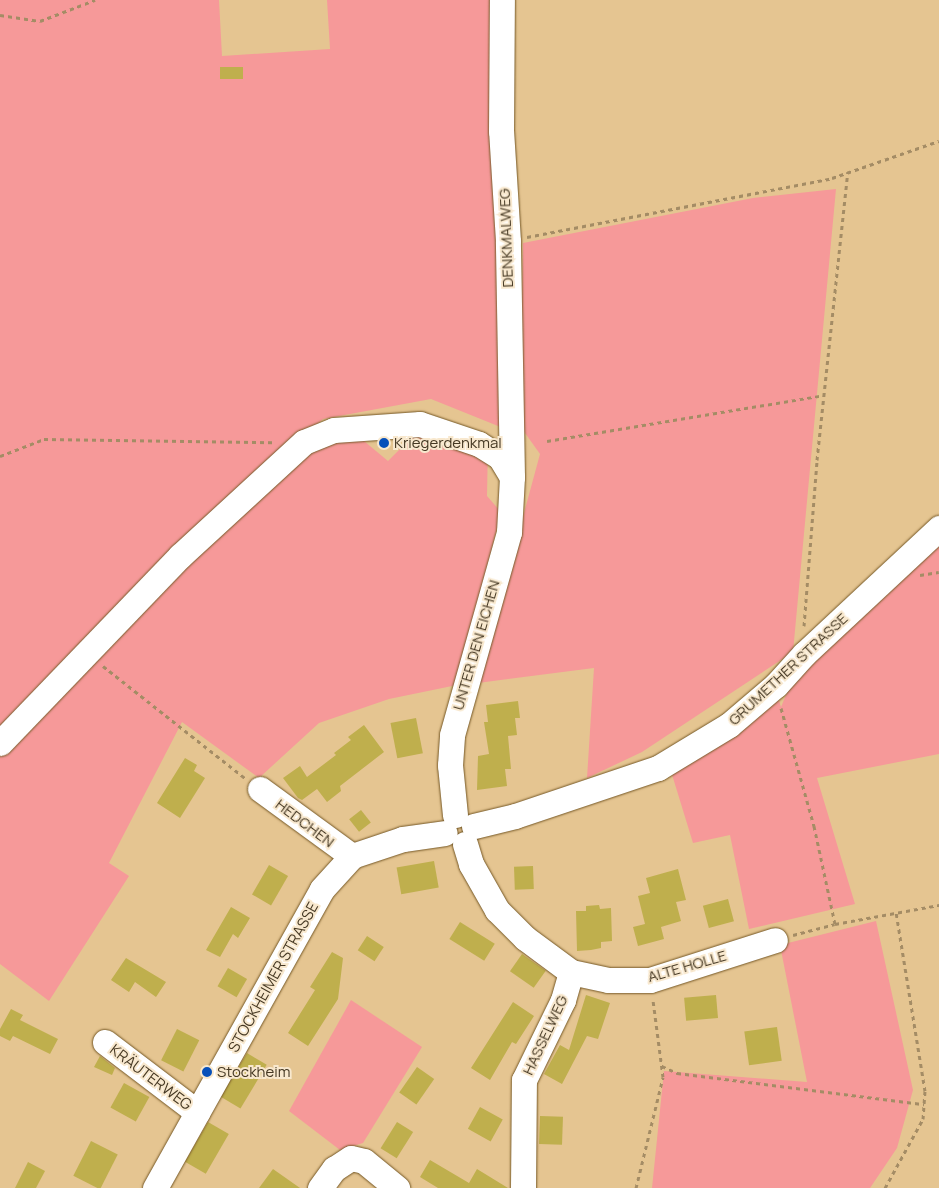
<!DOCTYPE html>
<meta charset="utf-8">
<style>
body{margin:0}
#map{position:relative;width:939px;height:1188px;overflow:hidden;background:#e5c591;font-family:Manrope,sans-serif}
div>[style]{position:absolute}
.green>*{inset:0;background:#f69999}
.building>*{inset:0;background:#bfaf4d;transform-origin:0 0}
.path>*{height:3px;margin-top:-1.5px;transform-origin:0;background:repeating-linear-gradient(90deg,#a48c65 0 4px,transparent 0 8px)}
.roads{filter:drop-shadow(0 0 1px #755826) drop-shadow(0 0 1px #755826)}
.minor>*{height:25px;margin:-12.5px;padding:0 12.5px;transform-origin:12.5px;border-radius:12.5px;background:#fff}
.dots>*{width:14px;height:14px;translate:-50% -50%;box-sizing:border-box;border:2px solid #f8e8ce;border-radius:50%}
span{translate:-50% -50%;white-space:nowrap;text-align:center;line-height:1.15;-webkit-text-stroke:4px #f8e8ce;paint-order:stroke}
.street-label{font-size:15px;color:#453823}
.poi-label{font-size:15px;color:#453823}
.left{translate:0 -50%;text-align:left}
</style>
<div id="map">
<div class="green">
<div style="clip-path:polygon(0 0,219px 0,222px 56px,330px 49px,327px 0,495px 0,503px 428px,431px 399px,323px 419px,216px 510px,0 732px)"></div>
<div style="clip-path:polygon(836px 189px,793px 652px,642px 752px,587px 778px,594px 668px,478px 683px,540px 454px,520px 426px,523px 243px,753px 198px)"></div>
<div style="clip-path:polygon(430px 419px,488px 443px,487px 496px,501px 512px,457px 685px,389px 699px,319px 723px,259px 778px,182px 722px,109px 863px,129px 876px,49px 1001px,0 964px,0 756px,212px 534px,334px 430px,358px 436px,388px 461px)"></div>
<div style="clip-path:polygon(939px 543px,939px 754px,817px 778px,855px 904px,749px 929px,730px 835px,693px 843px,670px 768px,777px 694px,781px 707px,794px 676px)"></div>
<div style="clip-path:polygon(876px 921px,913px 1090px,897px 1148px,870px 1188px,652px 1188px,664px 1071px,807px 1082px,780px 945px)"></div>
<div style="clip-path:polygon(351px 1000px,422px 1047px,363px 1143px,340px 1150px,289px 1111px)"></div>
</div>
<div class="building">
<div style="left:220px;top:67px;width:23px;height:12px"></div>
<div style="clip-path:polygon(518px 701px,520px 718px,515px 718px,517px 735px,508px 736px,511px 769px,505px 769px,507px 786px,477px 790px,478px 756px,489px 754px,484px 722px,488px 722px,486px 705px)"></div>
<div style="left:416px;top:718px;width:36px;height:26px;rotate:79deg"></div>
<div style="clip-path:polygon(364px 725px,384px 752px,340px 786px,341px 791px,327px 802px,317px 789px,302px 800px,298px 798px,283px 778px,300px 766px,307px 777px,336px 755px,334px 753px,351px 740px,348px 737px)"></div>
<div style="clip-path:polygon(185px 758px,197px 765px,194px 771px,205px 778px,180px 818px,157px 803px)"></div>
<div style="left:361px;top:810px;width:16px;height:15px;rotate:52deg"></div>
<div style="left:434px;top:861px;width:27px;height:38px;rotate:80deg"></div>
<div style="left:269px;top:865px;width:22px;height:34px;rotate:30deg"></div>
<div style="left:533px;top:866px;width:23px;height:19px;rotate:88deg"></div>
<div style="clip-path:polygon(678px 869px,686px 900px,676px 902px,681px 921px,661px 927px,664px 939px,638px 946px,633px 927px,645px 924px,638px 896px,650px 893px,646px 878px)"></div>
<div style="left:728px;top:899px;width:23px;height:26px;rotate:75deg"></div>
<div style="clip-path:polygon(599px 905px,600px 909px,611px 908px,612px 941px,601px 942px,601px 948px,591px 950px,577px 951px,576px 911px,586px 911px,586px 906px)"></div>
<div style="clip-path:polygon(231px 907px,250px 918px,238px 938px,233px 934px,220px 957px,206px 950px)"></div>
<div style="left:460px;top:922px;width:41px;height:20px;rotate:32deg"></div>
<div style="left:367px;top:936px;width:20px;height:17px;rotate:33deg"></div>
<div style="clip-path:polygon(332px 952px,343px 958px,338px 999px,308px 1046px,288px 1033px,315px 990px,310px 987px)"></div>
<div style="left:522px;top:954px;width:29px;height:21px;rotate:35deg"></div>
<div style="clip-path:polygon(126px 958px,166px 982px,156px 997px,135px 982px,129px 992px,111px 980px)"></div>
<div style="left:228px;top:968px;width:22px;height:21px;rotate:30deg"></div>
<div style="clip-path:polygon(586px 995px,610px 1003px,598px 1039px,587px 1036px,562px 1084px,544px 1074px,560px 1045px,569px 1050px)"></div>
<div style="left:716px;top:995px;width:23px;height:32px;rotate:85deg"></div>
<div style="clip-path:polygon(513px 1002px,534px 1016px,516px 1044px,512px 1042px,490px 1080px,471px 1068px)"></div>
<div style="clip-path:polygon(11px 1009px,23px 1015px,20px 1020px,58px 1039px,50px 1054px,13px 1036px,10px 1041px,0 1036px,0 1029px)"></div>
<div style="left:777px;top:1027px;width:34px;height:33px;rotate:82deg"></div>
<div style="left:177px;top:1029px;width:25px;height:35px;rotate:27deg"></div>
<div style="left:247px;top:1053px;width:23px;height:51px;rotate:31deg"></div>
<div style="clip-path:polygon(100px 1056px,115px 1068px,112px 1075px,94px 1067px)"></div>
<div style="left:417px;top:1067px;width:21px;height:31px;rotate:35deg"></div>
<div style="left:124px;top:1083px;width:29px;height:28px;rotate:29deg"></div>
<div style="left:480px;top:1107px;width:26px;height:25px;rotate:29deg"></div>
<div style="left:540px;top:1116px;width:23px;height:28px;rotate:2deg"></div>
<div style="left:208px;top:1122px;width:24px;height:46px;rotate:30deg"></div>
<div style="left:397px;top:1122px;width:19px;height:31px;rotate:32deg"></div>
<div style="left:91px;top:1141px;width:30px;height:39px;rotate:27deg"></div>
<div style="clip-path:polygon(430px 1160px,469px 1183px,477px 1169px,508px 1188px,438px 1188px,420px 1177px)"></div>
<div style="clip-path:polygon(28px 1162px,45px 1171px,36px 1188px,15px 1188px)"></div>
<div style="clip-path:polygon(273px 1169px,300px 1188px,259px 1188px)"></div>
</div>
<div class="path">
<div style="left:0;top:15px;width:40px;rotate:8.5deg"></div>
<div style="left:40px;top:21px;width:59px;rotate:-20.9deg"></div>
<div style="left:527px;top:237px;width:311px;rotate:-10.9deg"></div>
<div style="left:832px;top:178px;width:113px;rotate:-19.1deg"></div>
<div style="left:547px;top:441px;width:281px;rotate:-9.4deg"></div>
<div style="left:0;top:456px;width:47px;rotate:-21.1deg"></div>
<div style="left:44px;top:439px;width:229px;rotate:0.8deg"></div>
<div style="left:920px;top:575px;width:19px;rotate:-9deg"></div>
<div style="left:804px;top:626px;width:167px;rotate:-85.5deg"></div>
<div style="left:817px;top:460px;width:290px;rotate:-83.9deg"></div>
<div style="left:103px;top:666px;width:181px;rotate:38.3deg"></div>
<div style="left:781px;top:708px;width:123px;rotate:74.4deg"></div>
<div style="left:814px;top:826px;width:100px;rotate:77.9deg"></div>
<div style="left:793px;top:935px;width:43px;rotate:-14.7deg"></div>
<div style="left:835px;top:924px;width:106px;rotate:-10.4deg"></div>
<div style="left:662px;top:1066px;width:17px;rotate:25deg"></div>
<div style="left:677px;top:1073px;width:249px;rotate:7.2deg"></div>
<div style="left:636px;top:1188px;width:114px;rotate:-76.3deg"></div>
<div style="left:663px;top:1077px;width:78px;rotate:-97.4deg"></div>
<div style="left:885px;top:1188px;width:79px;rotate:-61.2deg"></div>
<div style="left:923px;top:1119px;width:28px;rotate:-86deg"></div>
<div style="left:925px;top:1091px;width:181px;rotate:-99.2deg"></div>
</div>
<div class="roads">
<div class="minor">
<div style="left:0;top:743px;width:260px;rotate:-46.1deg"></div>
<div style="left:180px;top:556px;width:168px;rotate:-42.6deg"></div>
<div style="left:304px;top:442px;width:32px;rotate:-22deg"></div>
<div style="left:334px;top:430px;width:86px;rotate:-4deg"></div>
<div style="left:420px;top:424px;width:62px;rotate:18.7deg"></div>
<div style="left:479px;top:444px;width:25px;rotate:32deg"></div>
<div style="left:500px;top:457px;width:23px;rotate:59deg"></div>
<div style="left:260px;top:789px;width:114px;rotate:36.1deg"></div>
<div style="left:455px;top:815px;width:50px;rotate:-95.7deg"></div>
<div style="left:450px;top:765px;width:30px;rotate:-86deg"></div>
<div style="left:452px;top:735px;width:211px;rotate:-74.3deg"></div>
<div style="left:509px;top:532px;width:55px;rotate:-86.9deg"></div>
<div style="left:512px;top:477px;width:236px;rotate:-91deg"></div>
<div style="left:508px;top:241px;width:110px;rotate:-93.6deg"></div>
<div style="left:501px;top:131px;width:131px;rotate:-89.6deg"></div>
<div style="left:474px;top:826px;width:42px;rotate:-13.7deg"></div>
<div style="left:515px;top:816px;width:151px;rotate:-18.6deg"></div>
<div style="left:658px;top:768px;width:83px;rotate:-31.2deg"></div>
<div style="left:729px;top:725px;width:62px;rotate:-40.4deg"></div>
<div style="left:776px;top:685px;width:42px;rotate:-47.9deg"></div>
<div style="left:804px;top:654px;width:185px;rotate:-43deg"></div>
<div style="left:465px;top:844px;width:21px;rotate:73deg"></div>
<div style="left:471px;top:864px;width:53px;rotate:60.5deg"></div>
<div style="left:497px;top:910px;width:40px;rotate:45deg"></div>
<div style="left:525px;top:938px;width:57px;rotate:36.5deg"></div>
<div style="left:571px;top:972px;width:38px;rotate:12deg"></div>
<div style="left:608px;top:980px;width:42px"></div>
<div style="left:650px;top:980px;width:131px;rotate:-17.7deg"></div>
<div style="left:105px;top:1042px;width:116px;rotate:37.3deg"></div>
<div style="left:155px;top:1188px;width:342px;rotate:-60.8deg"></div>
<div style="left:322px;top:889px;width:45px;rotate:-47.7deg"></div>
<div style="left:352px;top:856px;width:54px;rotate:-18.4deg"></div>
<div style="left:403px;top:839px;width:42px;rotate:-8.1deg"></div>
<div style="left:320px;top:1188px;width:24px;rotate:-54deg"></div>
<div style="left:334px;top:1169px;width:20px;rotate:-33deg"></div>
<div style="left:351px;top:1158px;width:13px;rotate:13deg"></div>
<div style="left:364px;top:1161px;width:43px;rotate:39.3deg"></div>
<div style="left:523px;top:1188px;width:108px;rotate:-89.5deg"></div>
<div style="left:524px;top:1080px;width:89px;rotate:-64deg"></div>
<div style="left:563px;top:1000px;width:29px;rotate:-74deg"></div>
</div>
</div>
<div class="dots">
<div style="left:384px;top:443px;background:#0750ba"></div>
<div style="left:207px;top:1072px;background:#0750ba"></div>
</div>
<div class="street-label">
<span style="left:506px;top:238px;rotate:-92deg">DENKMALWEG</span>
<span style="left:476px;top:645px;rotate:-74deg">UNTER DEN EICHEN</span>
<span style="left:788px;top:669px;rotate:-43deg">GRUMETHER STRASSE</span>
<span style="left:305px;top:823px;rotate:37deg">HEDCHEN</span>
<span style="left:687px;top:966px;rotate:-16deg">ALTE HOLLE</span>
<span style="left:273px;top:977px;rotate:-61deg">STOCKHEIMER STRASSE</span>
<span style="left:545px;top:1035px;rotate:-65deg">HASSELWEG</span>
<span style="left:151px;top:1077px;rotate:37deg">KRÄUTERWEG</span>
</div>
<div class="poi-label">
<span class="left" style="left:394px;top:443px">Kriegerdenkmal</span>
<span class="left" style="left:217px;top:1072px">Stockheim</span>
</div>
</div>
